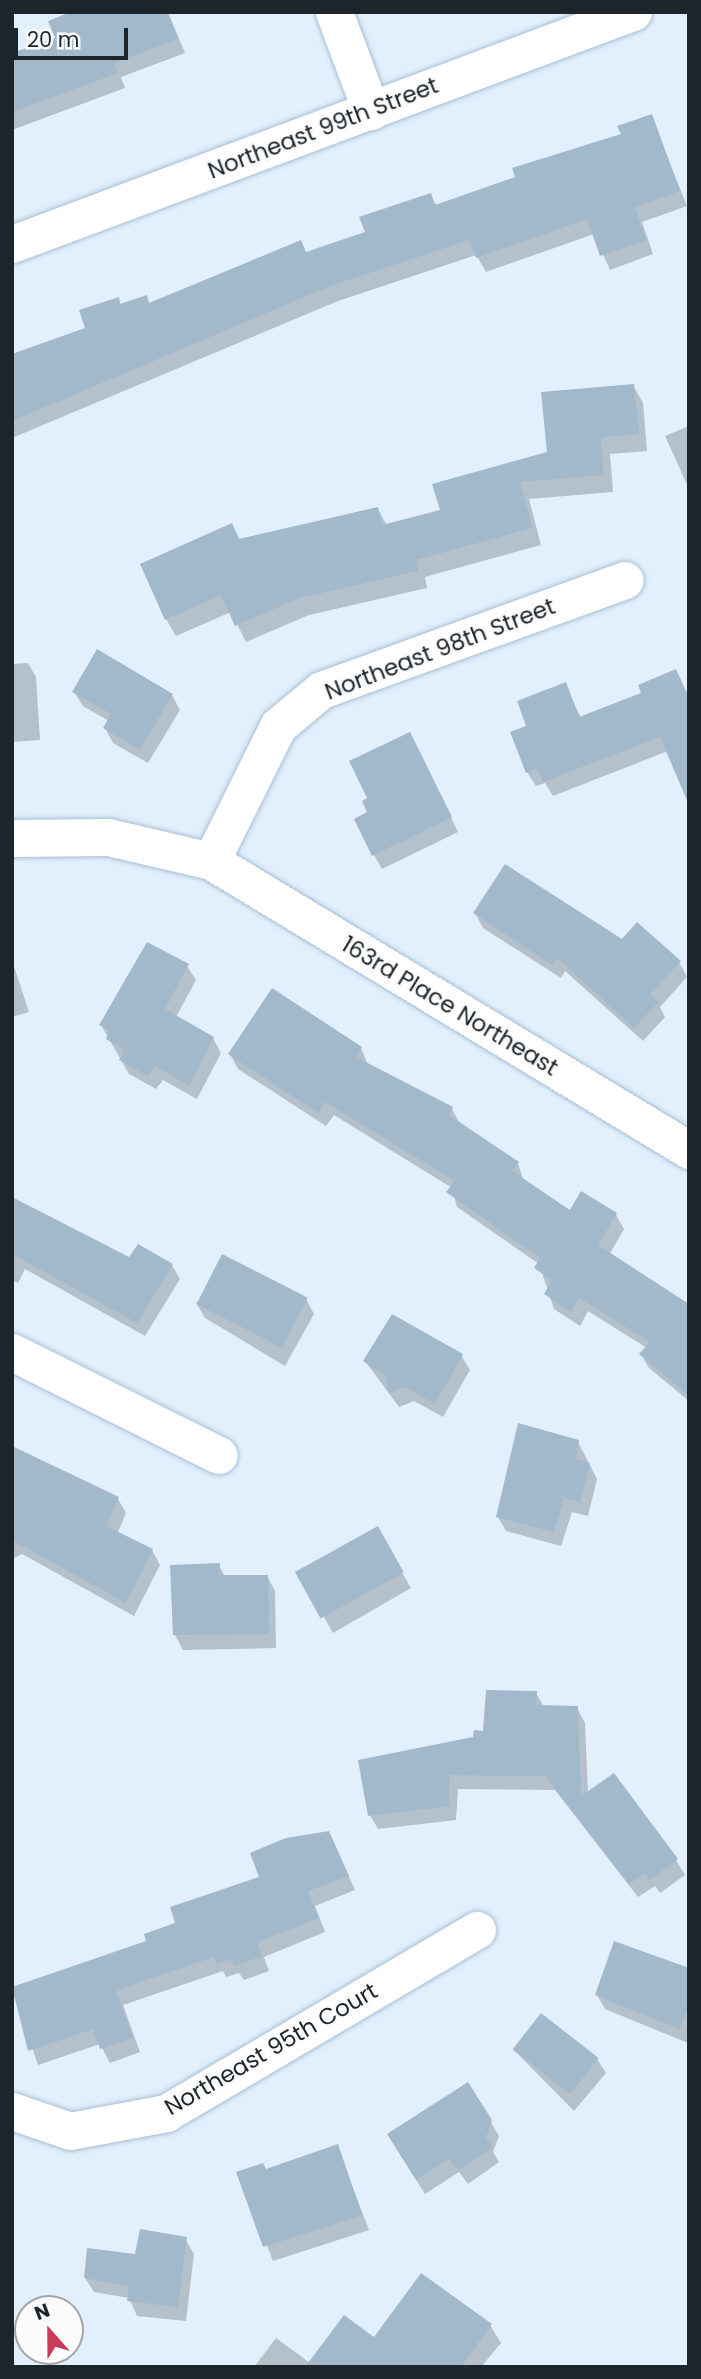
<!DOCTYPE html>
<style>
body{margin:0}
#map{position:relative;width:701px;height:2379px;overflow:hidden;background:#e2f0fd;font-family:Poppins,sans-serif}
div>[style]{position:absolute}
.shadow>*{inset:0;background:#0003;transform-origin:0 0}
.building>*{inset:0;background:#a2b8cb;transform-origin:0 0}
.roads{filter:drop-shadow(0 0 2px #a8bfd3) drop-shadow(0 0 2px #a8bfd3)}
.minor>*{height:37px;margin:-18.5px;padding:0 18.5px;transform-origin:18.5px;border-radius:18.5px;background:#fff}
span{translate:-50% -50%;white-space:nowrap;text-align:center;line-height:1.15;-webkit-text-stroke:5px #fbfbfb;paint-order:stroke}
.street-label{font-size:23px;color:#1c252c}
.frame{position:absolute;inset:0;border:14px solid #1c252c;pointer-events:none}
.north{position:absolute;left:14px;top:2295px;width:70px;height:70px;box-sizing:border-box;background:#fbfbfb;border:2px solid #a2a5a8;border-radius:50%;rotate:339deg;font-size:19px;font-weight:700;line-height:28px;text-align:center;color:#1c252c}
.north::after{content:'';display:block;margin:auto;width:24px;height:32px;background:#ca3a59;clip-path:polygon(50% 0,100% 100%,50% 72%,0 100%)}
.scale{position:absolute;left:14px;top:28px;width:114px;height:32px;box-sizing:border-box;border:4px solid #1c252c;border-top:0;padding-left:9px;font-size:21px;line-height:24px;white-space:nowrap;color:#1c252c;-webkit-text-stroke:5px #fbfbfb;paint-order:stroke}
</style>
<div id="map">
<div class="shadow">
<div style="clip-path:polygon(76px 12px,168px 12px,185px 53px,121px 77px,125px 88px,12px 130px,12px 55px,57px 39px)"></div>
<div style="clip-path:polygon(651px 116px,687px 206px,642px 222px,653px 254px,610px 270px,594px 234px,486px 272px,476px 255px,338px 301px,12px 438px,12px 357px,88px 329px,118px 299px,121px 305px,146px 297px,150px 304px,367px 233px,430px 195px,437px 206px,518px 178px,623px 136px)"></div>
<div style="clip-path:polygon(633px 385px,643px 403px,647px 451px,610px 454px,613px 492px,529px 499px,541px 545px,425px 577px,427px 588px,309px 615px,246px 642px,231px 612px,176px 636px,166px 619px,232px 525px,240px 540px,378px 509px,387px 526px,442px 511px,549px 454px)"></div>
<div style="clip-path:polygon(689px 426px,689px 489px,665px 436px)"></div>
<div style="clip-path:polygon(28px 663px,36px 677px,40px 740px,12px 742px,12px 664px)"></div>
<div style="clip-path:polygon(676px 671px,689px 697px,689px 791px,668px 751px,553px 796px,545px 783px,536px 786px,527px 772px,529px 727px,565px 684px,581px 718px,644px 694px)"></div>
<div style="clip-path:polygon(74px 692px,172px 695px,180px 710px,148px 763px,113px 743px,105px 728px,109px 721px,83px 706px)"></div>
<div style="clip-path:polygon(418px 748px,458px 832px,382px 869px,374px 855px,370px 813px)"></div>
<div style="clip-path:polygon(475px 913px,622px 941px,679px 962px,687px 977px,660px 1007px,665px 1017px,643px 1041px,565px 971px,561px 978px,483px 928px)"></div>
<div style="clip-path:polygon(12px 960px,29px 1012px,12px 1017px)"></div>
<div style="clip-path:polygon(187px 966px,196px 980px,176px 1017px,213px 1038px,221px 1053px,197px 1099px,163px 1080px,156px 1089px,129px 1074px,101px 1025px)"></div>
<div style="clip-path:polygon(361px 1048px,368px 1065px,452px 1109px,460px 1124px,518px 1164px,524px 1181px,571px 1212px,616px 1215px,624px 1229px,609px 1255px,689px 1310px,689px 1401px,649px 1368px,641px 1354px,647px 1348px,588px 1311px,580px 1326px,554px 1309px,539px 1264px,457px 1207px,452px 1188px,334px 1115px,326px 1126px,238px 1069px,230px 1054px)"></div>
<div style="clip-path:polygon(12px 1201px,130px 1260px,172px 1265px,180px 1279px,145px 1336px,25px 1269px,18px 1283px,12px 1280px)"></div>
<div style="clip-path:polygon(306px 1299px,314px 1314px,285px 1366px,205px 1318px,196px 1303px)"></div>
<div style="clip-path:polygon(461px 1355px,470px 1370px,443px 1417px,414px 1401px,399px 1407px,365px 1361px)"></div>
<div style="clip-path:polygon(578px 1442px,597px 1479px,588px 1516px,572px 1512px,561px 1546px,506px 1531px,498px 1517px)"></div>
<div style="clip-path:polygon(12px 1455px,118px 1499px,126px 1513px,118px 1532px,152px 1550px,160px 1565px,134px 1616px,22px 1554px,12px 1559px)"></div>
<div style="left:377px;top:1529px;width:68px;height:90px;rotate:60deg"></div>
<div style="clip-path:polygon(219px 1565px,225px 1577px,267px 1576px,275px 1591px,276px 1648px,183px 1650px,175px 1635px,172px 1566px)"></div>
<div style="clip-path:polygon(536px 1693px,544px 1707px,577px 1708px,585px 1723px,588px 1793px,614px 1775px,676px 1860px,685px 1875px,660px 1893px,655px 1886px,638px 1897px,555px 1790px,458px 1789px,456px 1820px,378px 1829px,370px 1815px)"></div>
<div style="clip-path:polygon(336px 1848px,355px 1890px,315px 1906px,325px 1932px,264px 1957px,269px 1971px,244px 1980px,239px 1973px,226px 1977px,223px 1971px,123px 2005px,140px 2052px,110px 2063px,100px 2044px,38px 2065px,12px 1989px,148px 1942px,261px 1878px)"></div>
<div style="clip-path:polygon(689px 1970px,688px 2043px,605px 2009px,597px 1995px)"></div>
<div style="clip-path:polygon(513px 2049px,597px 2059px,606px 2073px,574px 2111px)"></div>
<div style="clip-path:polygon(490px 2121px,499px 2136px,493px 2152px,499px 2162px,468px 2184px,459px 2172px,425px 2194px,397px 2149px)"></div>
<div style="clip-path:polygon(337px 2146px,369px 2230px,273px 2261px,238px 2173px,266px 2171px)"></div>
<div style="clip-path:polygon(185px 2239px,194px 2254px,186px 2321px,137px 2316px,129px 2298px,94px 2292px,85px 2278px)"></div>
<div style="clip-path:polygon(490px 2325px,501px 2343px,481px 2367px,254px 2367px,276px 2338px,310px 2363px,375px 2339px)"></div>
</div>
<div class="building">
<div style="clip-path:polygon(71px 12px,167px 12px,178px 39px,114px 63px,118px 73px,12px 112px,12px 53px,55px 38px,48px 21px)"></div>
<div style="clip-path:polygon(652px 114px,680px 191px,635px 207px,646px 240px,600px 256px,587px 219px,476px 258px,469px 240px,330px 286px,12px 421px,12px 354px,85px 328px,79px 310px,119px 297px,120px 304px,147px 295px,149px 303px,301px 240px,306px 252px,365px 232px,359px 217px,431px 193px,435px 205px,515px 177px,512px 168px,621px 134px,617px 126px)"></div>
<div style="clip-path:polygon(634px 384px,639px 434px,601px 437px,604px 475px,520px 482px,532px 528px,416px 560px,418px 571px,299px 598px,235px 626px,221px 595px,165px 620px,140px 564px,232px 523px,239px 539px,378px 507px,382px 525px,440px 510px,432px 484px,547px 452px,541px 392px)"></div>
<div style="clip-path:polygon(97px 649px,173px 694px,140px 750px,103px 728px,111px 714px,72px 692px)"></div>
<div style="clip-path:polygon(676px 669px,689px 698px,689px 805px,660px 737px,543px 782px,537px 768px,526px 773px,510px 732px,526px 726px,517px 701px,566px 682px,579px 717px,641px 693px,638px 685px)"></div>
<div style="clip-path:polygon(410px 732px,452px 817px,372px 856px,354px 819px,367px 812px,362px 801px,367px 798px,349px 761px)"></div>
<div style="clip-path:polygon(505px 864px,622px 939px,637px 922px,681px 961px,650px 994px,659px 1002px,634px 1028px,557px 958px,552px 965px,473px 913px)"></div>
<div style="clip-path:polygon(147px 942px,189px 964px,165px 1009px,214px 1037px,189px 1086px,155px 1066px,147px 1076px,119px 1060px,125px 1050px,106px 1039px,109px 1030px,99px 1025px)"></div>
<div style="clip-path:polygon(272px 988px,362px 1047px,356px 1057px,453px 1107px,449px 1115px,519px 1162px,512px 1171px,570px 1210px,581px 1191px,617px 1213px,598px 1245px,689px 1304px,689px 1396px,639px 1354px,650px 1342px,579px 1298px,571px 1312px,544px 1294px,552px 1280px,534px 1268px,540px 1258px,446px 1192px,455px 1181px,325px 1102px,318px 1113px,228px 1054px)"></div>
<div style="clip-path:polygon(12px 1197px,129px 1257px,138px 1244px,173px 1264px,137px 1323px,12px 1254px)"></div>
<div style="left:222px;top:1254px;width:96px;height:56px;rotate:27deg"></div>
<div style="clip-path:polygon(392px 1314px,463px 1354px,435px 1404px,405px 1387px,389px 1393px,385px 1376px,363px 1361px)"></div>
<div style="clip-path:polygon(518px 1423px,579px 1440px,576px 1459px,590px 1463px,580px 1502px,564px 1498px,554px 1532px,496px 1517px)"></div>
<div style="clip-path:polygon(12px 1446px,119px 1497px,106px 1526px,153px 1549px,126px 1603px,12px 1540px)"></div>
<div style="left:378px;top:1526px;width:53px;height:95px;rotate:61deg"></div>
<div style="clip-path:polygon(220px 1563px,219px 1575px,268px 1575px,269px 1634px,173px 1635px,170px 1565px)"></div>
<div style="clip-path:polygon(486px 1690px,537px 1691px,536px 1705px,578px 1706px,581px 1796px,614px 1773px,678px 1859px,650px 1880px,645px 1873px,629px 1884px,545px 1776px,450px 1775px,449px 1806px,368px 1816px,358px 1760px,473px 1737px,474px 1730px,483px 1731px)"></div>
<div style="clip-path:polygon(329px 1831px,349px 1876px,308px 1891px,319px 1918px,257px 1942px,262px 1956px,234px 1966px,231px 1959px,217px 1964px,214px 1957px,116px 1990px,133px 2038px,100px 2049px,93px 2029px,28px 2051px,12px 1987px,146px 1941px,144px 1934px,175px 1923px,170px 1907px,259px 1877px,250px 1853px,286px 1838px)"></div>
<div style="clip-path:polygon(614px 1941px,689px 1968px,689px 2003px,680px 2029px,595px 1995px)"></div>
<div style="left:541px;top:2013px;width:73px;height:46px;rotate:38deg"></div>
<div style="clip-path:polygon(468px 2082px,492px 2120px,486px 2137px,492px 2147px,459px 2171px,449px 2159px,416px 2180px,387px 2134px)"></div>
<div style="clip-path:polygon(338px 2144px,362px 2215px,263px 2247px,236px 2172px,263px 2163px,266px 2169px)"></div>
<div style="clip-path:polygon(140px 2229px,187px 2237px,178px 2307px,127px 2301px,129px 2286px,84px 2278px,87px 2248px,135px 2254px)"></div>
<div style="clip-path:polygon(421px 2273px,492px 2324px,461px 2367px,305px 2367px,344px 2315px,374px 2337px)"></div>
</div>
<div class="roads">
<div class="minor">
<div style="left:334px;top:12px;width:106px;rotate:69.5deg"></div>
<div style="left:12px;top:244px;width:663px;rotate:-20.49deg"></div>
<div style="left:12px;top:838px;width:96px;rotate:-0.6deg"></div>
<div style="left:108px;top:837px;width:106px;rotate:13.1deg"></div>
<div style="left:211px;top:861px;width:559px;rotate:31.16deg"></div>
<div style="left:211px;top:861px;width:151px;rotate:-63.6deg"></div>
<div style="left:278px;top:726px;width:56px;rotate:-39.9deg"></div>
<div style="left:321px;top:690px;width:323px;rotate:-19.9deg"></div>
<div style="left:12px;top:1352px;width:231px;rotate:26.5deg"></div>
<div style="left:12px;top:2111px;width:61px;rotate:19deg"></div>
<div style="left:70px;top:2131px;width:98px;rotate:-10.6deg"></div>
<div style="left:166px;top:2113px;width:361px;rotate:-30.5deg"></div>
</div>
</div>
<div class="street-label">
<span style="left:323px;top:128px;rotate:-21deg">Northeast 99th Street</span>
<span style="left:440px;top:649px;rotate:-21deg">Northeast 98th Street</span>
<span style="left:450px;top:1006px;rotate:31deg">163rd Place Northeast</span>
<span style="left:271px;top:2049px;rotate:-30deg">Northeast 95th Court</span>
</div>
<div class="frame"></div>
<div class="north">N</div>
<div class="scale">20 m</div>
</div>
